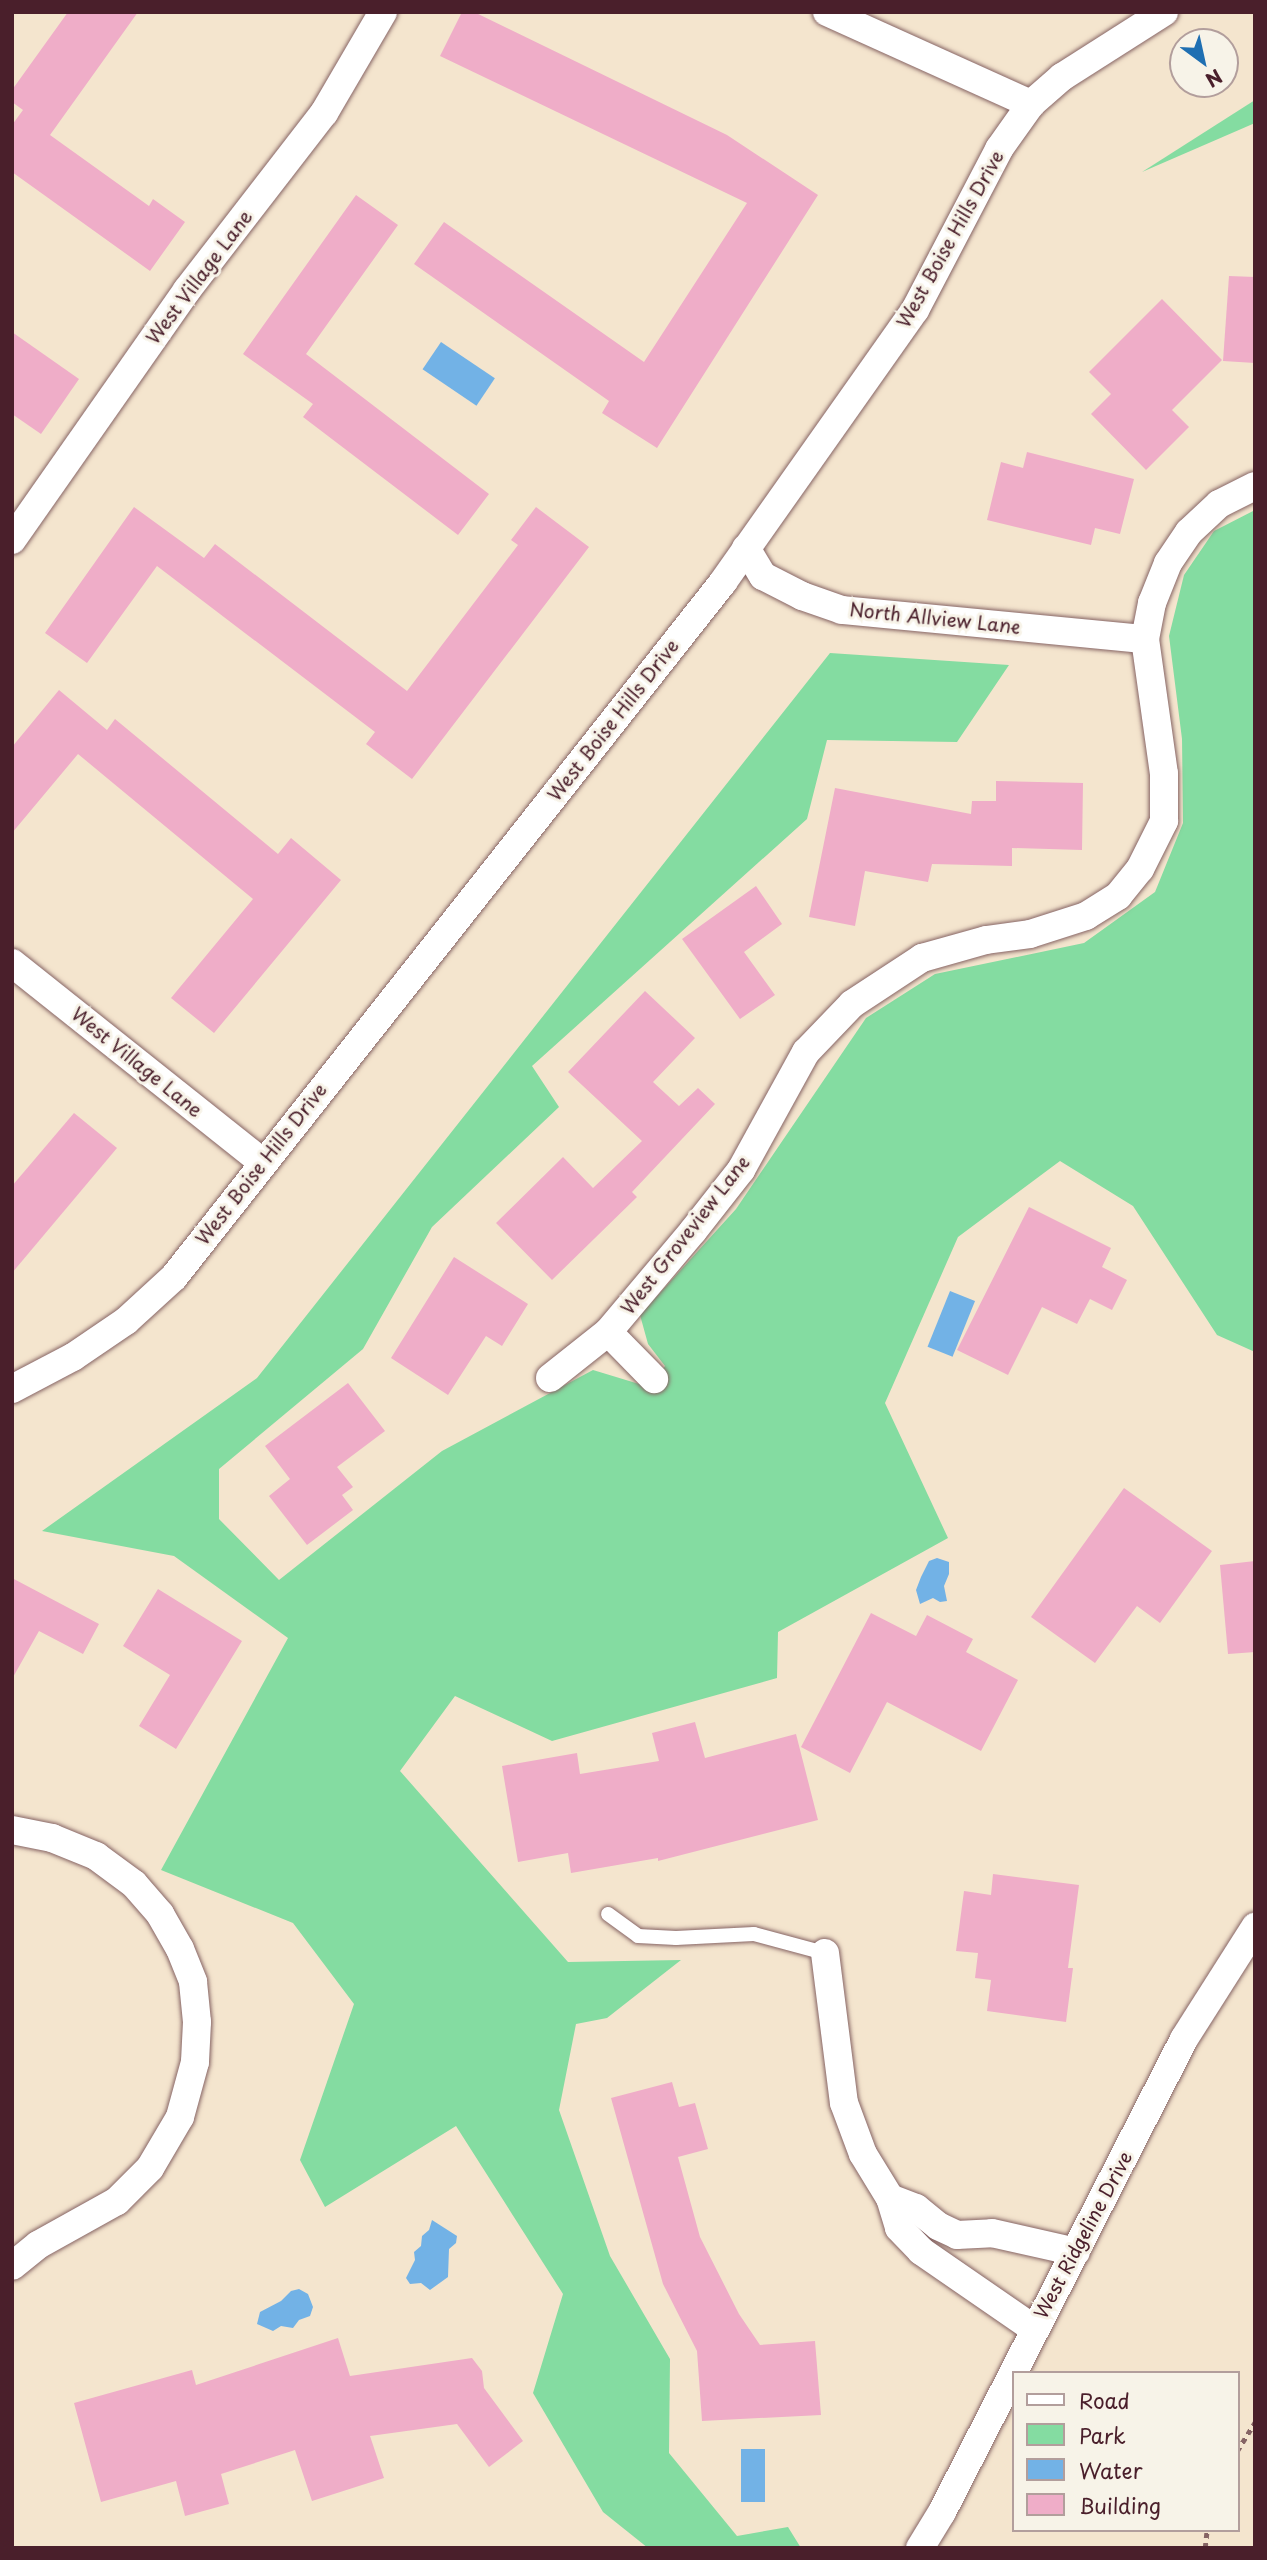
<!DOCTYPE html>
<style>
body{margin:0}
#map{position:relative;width:1267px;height:2560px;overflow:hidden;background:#f4e5ce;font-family:"Playpen Sans",sans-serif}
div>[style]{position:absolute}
.green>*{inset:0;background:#84dca1}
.water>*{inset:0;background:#72b2e6;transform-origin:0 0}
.building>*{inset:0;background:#efadc8}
.path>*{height:4.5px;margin-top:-2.25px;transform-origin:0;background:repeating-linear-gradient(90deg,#866464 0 5px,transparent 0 10px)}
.roads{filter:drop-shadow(0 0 2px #866464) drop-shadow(0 0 2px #866464)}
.service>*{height:14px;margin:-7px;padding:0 7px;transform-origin:7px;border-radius:7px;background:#fff}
.minor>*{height:28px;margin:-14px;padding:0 14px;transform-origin:14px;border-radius:14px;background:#fff}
span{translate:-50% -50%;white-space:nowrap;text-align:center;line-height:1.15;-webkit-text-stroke:6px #f7f3e8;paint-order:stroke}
.street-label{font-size:19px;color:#4a1f2b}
.frame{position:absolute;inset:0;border:14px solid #4a1f2b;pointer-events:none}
.legend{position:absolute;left:1012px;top:2371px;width:228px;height:161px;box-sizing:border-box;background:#f7f3e8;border:2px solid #b29e9c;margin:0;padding:9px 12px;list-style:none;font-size:21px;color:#4a1f2b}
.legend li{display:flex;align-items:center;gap:14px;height:35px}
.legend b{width:35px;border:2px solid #b29e9c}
.north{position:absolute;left:1169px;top:28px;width:70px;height:70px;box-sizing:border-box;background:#f7f3e8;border:2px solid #b29e9c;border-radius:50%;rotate:147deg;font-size:19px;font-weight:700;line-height:28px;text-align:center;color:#4a1f2b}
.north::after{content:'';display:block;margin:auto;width:24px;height:32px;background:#1f6fb2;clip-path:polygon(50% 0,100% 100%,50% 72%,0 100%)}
</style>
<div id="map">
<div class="green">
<div style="clip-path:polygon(1255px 100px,1255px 123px,1142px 172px)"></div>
<div style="clip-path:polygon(1255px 510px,1255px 1352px,1217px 1335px,1133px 1206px,1060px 1161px,958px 1237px,885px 1403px,948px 1538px,778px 1632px,777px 1678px,552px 1741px,455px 1696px,400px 1771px,568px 1962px,681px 1960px,607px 2018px,576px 2024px,559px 2110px,610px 2256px,670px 2359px,669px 2453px,737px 2536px,788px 2527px,801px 2548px,648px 2548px,603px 2512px,533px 2393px,563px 2294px,456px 2126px,325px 2207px,300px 2160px,354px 2004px,293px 1923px,161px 1870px,288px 1638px,174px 1556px,42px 1531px,257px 1378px,830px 653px,1009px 665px,957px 742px,827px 740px,807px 819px,532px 1066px,559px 1107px,432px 1227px,363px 1349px,219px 1469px,219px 1519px,279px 1580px,442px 1451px,593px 1370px,649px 1387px,665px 1366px,648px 1344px,640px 1315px,736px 1209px,866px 1018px,935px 974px,1084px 943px,1155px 892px,1183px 823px,1182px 739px,1169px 636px,1184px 575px,1214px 531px)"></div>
</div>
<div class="water">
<div style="left:441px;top:342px;width:65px;height:33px;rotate:34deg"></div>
<div style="left:950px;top:1291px;width:27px;height:60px;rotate:22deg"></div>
<div style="clip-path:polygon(937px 1558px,949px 1562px,949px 1574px,944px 1586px,947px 1601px,940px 1602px,933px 1598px,920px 1604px,916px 1590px,921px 1577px,929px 1561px)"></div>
<div style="clip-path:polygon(432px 2220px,457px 2236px,456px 2243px,449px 2249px,448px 2277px,430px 2290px,421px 2283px,410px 2284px,406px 2278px,415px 2260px,414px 2252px,421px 2246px,422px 2236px,429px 2230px)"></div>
<div style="clip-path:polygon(299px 2289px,308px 2294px,313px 2307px,310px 2316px,299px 2320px,293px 2328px,281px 2326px,273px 2331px,257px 2324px,260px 2312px,281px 2301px,291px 2291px)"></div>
<div style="left:741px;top:2449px;width:24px;height:53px"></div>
</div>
<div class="building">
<div style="clip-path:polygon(68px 12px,138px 12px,50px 135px,149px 206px,153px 199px,185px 222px,150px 271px,12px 172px,12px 125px,23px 110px,12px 102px,12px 90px)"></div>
<div style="clip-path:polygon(462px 12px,474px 12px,727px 135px,818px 195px,657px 448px,602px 413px,609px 401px,414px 264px,444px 222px,644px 362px,747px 203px,440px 56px)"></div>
<div style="clip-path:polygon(356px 195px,398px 225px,306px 354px,489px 494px,458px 535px,303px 417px,313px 404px,243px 354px)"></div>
<div style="clip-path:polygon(1229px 276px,1255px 277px,1255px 363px,1223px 361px)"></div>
<div style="clip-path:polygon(1162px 299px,1222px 360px,1172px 410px,1189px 427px,1146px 470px,1091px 414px,1111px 394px,1089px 372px)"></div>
<div style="clip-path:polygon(12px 332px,79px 379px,41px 434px,12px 414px)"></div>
<div style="clip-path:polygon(1027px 452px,1134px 479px,1120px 534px,1095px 528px,1091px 545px,987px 520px,1001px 462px,1023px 468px)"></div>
<div style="clip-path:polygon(134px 507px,204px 558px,215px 544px,407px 691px,518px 545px,511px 540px,536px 507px,589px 547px,412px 779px,366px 744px,375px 732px,157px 566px,87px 663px,45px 633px)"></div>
<div style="clip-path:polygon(59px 690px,107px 730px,115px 719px,278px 854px,291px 838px,341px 880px,214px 1033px,171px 998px,253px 899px,78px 754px,12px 833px,12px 747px)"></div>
<div style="clip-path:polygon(996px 781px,1083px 783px,1082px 850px,1012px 848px,1012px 866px,932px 864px,928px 882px,865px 871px,855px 926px,809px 917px,835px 788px,971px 814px,972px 801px,996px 801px)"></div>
<div style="clip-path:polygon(756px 886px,782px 924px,744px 952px,775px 995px,740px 1019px,682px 939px)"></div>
<div style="clip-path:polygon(645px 991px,695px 1038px,653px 1082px,679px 1106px,698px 1088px,715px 1104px,632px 1192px,637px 1197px,552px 1280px,496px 1223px,563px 1157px,593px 1188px,642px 1141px,568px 1072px)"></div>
<div style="clip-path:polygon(74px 1113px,117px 1148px,12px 1273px,12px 1186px)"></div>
<div style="clip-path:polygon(1029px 1207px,1111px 1248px,1102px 1267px,1127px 1280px,1112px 1310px,1090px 1299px,1077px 1324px,1042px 1307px,1008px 1375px,957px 1350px)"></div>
<div style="clip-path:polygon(454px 1257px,528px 1304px,502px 1346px,486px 1336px,448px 1395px,391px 1358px)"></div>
<div style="clip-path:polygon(348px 1383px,385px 1431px,337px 1467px,353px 1487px,342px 1495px,353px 1510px,307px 1545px,269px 1496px,290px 1479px,265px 1446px)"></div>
<div style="clip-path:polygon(1124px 1488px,1212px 1551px,1160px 1623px,1137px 1606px,1095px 1663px,1031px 1617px)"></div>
<div style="clip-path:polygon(1255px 1561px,1255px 1652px,1228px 1654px,1220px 1565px)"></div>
<div style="clip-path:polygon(12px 1578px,99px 1624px,83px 1654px,39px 1631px,12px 1679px)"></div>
<div style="clip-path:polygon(158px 1589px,242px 1641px,176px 1749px,139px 1726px,170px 1675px,123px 1646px)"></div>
<div style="clip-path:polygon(871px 1613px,916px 1636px,927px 1615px,973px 1639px,966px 1652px,1018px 1680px,981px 1751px,887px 1702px,850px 1773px,801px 1747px)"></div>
<div style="clip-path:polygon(695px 1722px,705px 1758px,796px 1734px,818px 1820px,658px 1861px,658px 1858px,571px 1873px,568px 1853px,518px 1862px,502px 1766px,577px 1753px,580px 1774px,659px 1761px,652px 1733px)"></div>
<div style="clip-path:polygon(993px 1874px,1079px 1885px,1068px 1968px,1073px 1968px,1066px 2022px,987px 2011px,991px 1980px,975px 1978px,978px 1953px,956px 1951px,964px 1891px,991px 1895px)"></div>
<div style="clip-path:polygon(672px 2082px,679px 2107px,695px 2103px,708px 2149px,678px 2157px,700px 2237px,739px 2314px,760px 2345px,815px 2341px,821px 2415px,702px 2421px,697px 2351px,663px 2284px,611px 2098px)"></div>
<div style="clip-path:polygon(338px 2338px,350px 2376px,472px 2358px,482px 2371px,484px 2388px,523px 2441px,489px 2467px,457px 2424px,370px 2436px,384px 2478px,312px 2501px,295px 2450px,221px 2474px,229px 2504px,185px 2516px,176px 2481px,101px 2502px,74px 2403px,192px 2370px,196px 2385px)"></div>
</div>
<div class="path">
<div style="left:1237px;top:2451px;width:34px;rotate:-58deg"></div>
<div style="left:1205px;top:2548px;width:18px;rotate:-84deg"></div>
</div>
<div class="roads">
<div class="service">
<div style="left:608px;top:1914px;width:37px;rotate:36deg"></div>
<div style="left:638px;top:1936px;width:38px;rotate:3deg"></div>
<div style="left:676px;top:1938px;width:78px;rotate:-2.9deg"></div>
<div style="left:754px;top:1934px;width:73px;rotate:15deg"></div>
</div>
<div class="minor">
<div style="left:827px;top:12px;width:224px;rotate:24.3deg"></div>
<div style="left:12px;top:540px;width:305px;rotate:-55deg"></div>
<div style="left:187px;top:290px;width:224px;rotate:-52.3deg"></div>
<div style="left:324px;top:113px;width:117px;rotate:-59.7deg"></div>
<div style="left:746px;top:548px;width:33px;rotate:59deg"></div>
<div style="left:763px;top:576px;width:44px;rotate:27.1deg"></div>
<div style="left:802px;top:596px;width:42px;rotate:19.3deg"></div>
<div style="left:842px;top:610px;width:304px;rotate:5.5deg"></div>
<div style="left:12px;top:963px;width:320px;rotate:38.5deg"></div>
<div style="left:608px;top:1332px;width:66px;rotate:45.6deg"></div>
<div style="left:550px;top:1378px;width:74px;rotate:-38.4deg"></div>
<div style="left:608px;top:1332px;width:132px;rotate:-49.9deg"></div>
<div style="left:693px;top:1231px;width:78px;rotate:-51.8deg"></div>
<div style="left:741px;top:1170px;width:135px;rotate:-61.2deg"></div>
<div style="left:806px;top:1052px;width:66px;rotate:-46.2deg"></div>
<div style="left:852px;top:1004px;width:84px;rotate:-33.3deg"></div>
<div style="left:922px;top:958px;width:66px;rotate:-15.7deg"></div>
<div style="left:986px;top:940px;width:44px;rotate:-7.8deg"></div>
<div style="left:1030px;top:934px;width:59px;rotate:-17.8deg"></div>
<div style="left:1086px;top:916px;width:38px;rotate:-32deg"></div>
<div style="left:1118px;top:896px;width:35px;rotate:-51deg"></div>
<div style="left:1140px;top:869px;width:54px;rotate:-63.4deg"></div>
<div style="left:1164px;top:821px;width:47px;rotate:-90deg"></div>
<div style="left:1164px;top:774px;width:136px;rotate:-98deg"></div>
<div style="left:1145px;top:639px;width:37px;rotate:-79deg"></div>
<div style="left:1152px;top:603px;width:43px;rotate:-68.2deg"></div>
<div style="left:1168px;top:563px;width:37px;rotate:-56deg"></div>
<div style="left:1189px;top:532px;width:41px;rotate:-43deg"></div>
<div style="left:1219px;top:504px;width:40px;rotate:-26.6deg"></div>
<div style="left:12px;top:1389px;width:69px;rotate:-27.7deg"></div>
<div style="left:73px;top:1357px;width:64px;rotate:-34.2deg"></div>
<div style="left:126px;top:1321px;width:65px;rotate:-42.5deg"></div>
<div style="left:174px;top:1277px;width:886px;rotate:-51.69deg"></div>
<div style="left:723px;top:582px;width:333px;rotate:-54.8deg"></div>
<div style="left:915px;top:310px;width:182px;rotate:-62.4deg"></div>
<div style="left:999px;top:149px;width:55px;rotate:-54.6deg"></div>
<div style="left:1031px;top:104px;width:41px;rotate:-41.1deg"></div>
<div style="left:1062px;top:77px;width:121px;rotate:-32.5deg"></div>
<div style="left:12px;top:1830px;width:41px;rotate:11.3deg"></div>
<div style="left:52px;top:1838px;width:48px;rotate:22.2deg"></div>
<div style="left:96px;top:1856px;width:47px;rotate:36.4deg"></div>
<div style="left:134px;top:1884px;width:40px;rotate:49deg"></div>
<div style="left:160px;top:1914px;width:40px;rotate:60.3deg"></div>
<div style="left:180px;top:1949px;width:35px;rotate:68deg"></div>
<div style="left:193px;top:1982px;width:40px;rotate:84.3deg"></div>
<div style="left:197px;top:2022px;width:40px;rotate:92.9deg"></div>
<div style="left:195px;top:2062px;width:57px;rotate:105.3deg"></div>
<div style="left:180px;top:2117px;width:59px;rotate:120.5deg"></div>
<div style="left:150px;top:2168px;width:47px;rotate:135deg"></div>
<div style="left:117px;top:2201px;width:90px;rotate:150.9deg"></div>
<div style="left:38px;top:2245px;width:33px;rotate:141deg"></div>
<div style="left:825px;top:1953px;width:151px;rotate:82.8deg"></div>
<div style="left:844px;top:2103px;width:54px;rotate:69.6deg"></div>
<div style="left:863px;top:2154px;width:52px;rotate:58.5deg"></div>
<div style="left:890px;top:2198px;width:31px;rotate:73deg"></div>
<div style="left:899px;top:2228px;width:32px;rotate:46deg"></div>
<div style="left:921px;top:2251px;width:137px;rotate:34.6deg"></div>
<div style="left:890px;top:2198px;width:28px;rotate:21deg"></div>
<div style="left:916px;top:2208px;width:28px;rotate:39deg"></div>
<div style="left:938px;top:2226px;width:21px;rotate:25deg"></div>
<div style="left:957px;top:2235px;width:35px;rotate:-3deg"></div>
<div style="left:992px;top:2233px;width:86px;rotate:12.7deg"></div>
<div style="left:920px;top:2548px;width:42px;rotate:-58.6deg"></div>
<div style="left:942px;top:2512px;width:531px;rotate:-62.9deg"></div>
<div style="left:1184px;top:2039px;width:133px;rotate:-57.6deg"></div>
</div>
</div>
<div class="street-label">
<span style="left:950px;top:239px;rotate:-61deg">West Boise Hills Drive</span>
<span style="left:199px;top:277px;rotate:-53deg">West Village Lane</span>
<span style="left:935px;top:618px;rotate:6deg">North Allview Lane</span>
<span style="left:613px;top:720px;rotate:-52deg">West Boise Hills Drive</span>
<span style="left:137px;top:1062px;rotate:39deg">West Village Lane</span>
<span style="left:261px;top:1164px;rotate:-52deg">West Boise Hills Drive</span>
<span style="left:685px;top:1235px;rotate:-52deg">West Groveview Lane</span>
<span style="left:1083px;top:2235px;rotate:-62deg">West Ridgeline Drive</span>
</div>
<div class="frame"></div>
<ul class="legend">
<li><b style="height:9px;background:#fff"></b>Road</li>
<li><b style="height:19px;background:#84dca1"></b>Park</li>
<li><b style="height:19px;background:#72b2e6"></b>Water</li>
<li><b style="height:19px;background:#efadc8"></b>Building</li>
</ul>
<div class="north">N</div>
</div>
